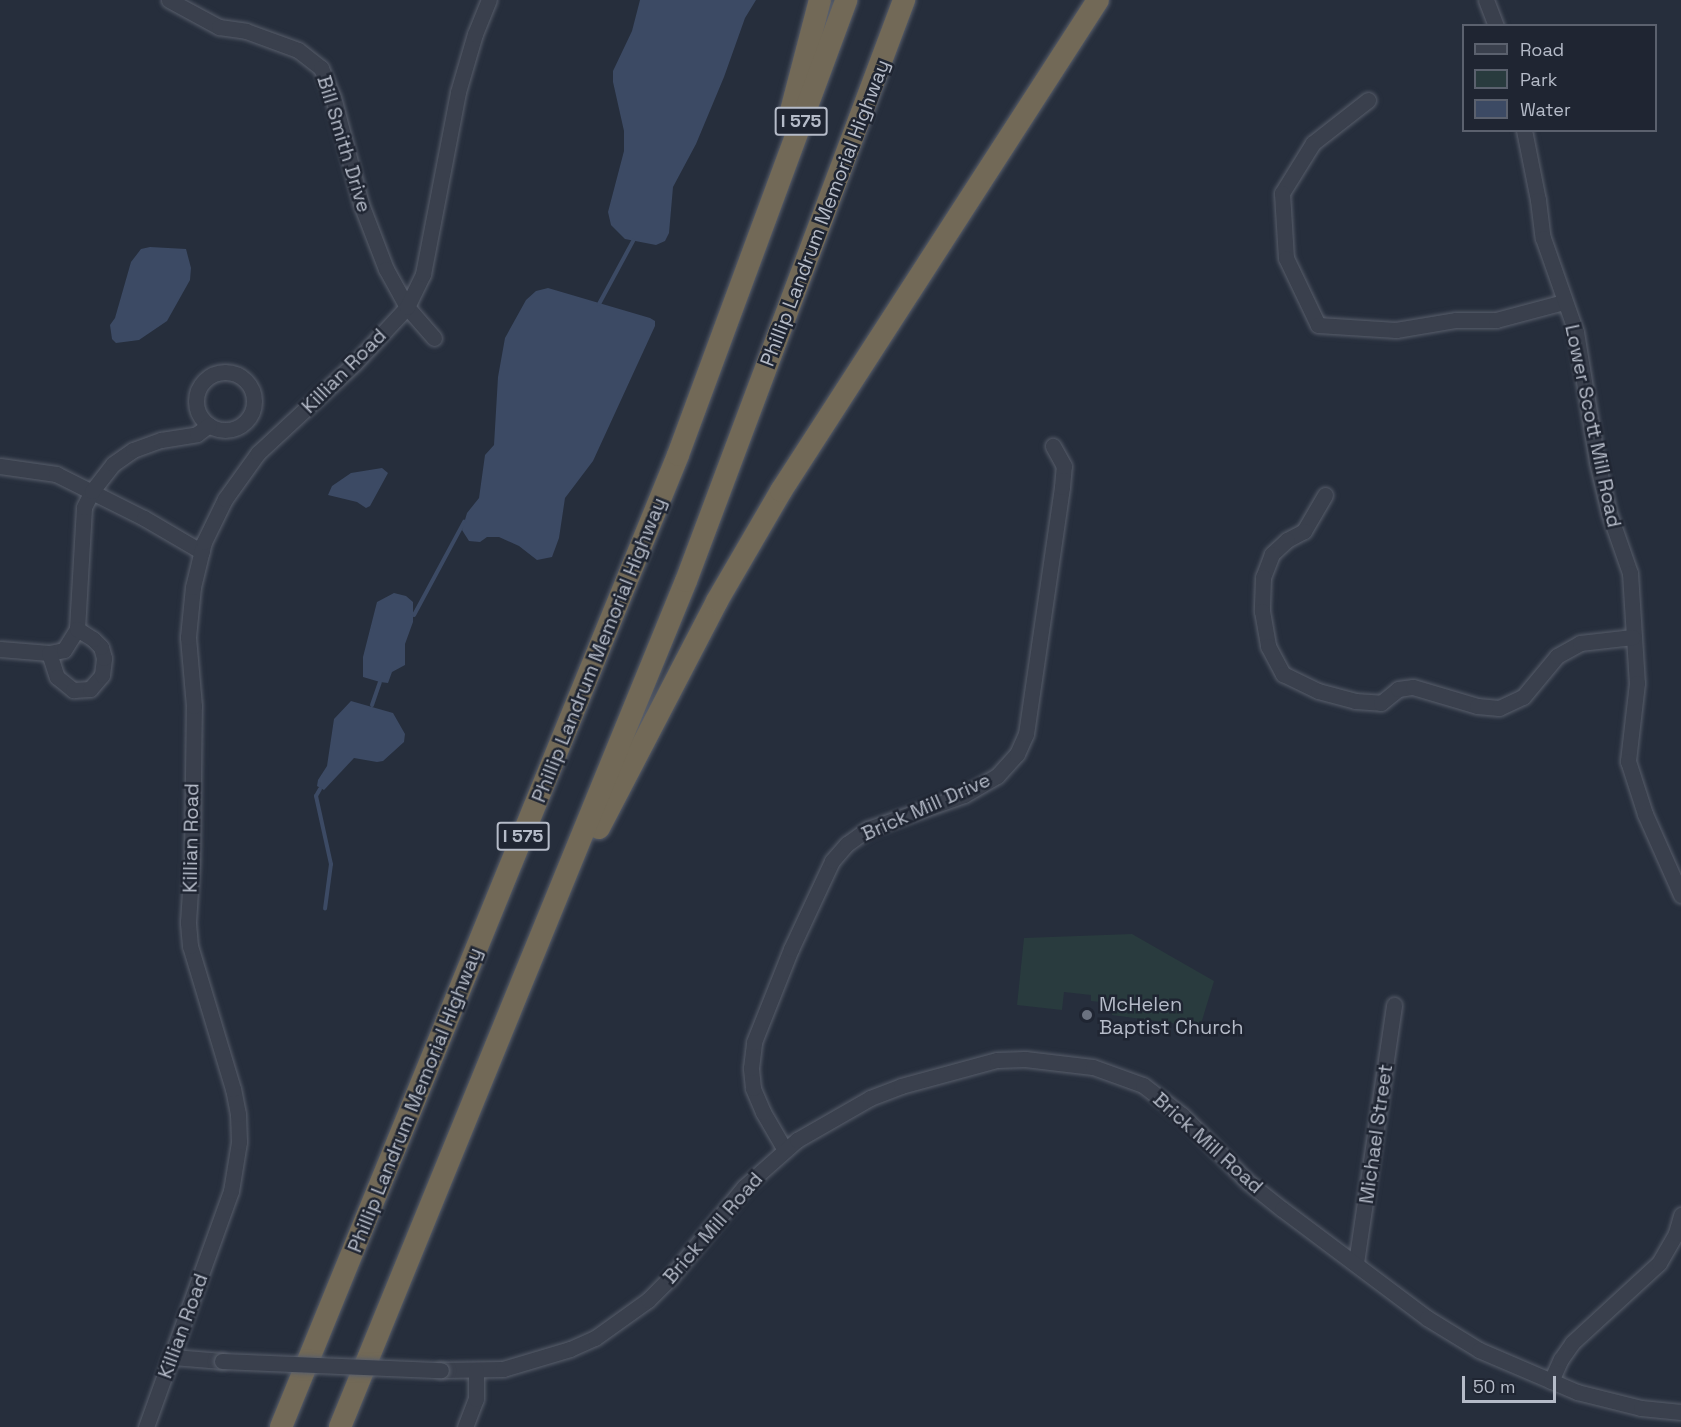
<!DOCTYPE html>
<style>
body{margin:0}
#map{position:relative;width:1681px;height:1427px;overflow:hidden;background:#262e3c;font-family:"Space Grotesk",sans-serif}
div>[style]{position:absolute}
.green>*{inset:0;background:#293b3e}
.water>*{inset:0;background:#3c4a64}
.stream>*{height:4px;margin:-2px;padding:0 2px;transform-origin:2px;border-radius:2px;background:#3c4a64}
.roads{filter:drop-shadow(0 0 2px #585e6b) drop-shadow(0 0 2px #585e6b)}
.minor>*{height:15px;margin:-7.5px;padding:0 7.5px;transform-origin:7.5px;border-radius:7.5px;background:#3a404d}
.minor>.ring{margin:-7.5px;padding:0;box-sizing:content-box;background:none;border:15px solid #3a404d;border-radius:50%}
.highway>*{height:22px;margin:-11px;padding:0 11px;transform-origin:11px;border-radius:11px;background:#726957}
.bridges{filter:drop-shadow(0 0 2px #585e6b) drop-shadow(0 0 2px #585e6b)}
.minor-bridge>*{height:15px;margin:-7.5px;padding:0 7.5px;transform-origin:7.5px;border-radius:7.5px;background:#3a404d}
.dots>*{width:16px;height:16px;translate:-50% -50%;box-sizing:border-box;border:3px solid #1f2532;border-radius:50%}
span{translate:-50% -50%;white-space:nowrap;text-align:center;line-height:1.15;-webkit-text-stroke:5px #1f2532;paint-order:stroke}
.shield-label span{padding:2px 4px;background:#1f2532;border:2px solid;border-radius:4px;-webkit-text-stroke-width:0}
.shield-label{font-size:18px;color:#b5bbc8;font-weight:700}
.street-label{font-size:20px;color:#b5bbc8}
.poi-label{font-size:20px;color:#b5bbc8}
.left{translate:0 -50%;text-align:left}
.legend{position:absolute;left:1462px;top:24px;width:195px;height:108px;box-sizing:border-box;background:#1f2532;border:2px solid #5b616e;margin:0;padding:8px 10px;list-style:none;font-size:18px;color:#b5bbc8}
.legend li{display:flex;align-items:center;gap:12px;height:30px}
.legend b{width:30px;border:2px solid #5b616e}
.scale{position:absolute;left:1462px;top:1376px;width:94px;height:27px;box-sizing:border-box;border:3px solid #b5bbc8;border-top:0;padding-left:8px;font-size:18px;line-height:21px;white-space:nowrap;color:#b5bbc8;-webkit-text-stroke:4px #1f2532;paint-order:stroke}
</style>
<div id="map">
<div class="green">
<div style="clip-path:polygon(1132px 934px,1214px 981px,1200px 1027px,1112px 1015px,1111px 1003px,1091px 1001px,1091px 995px,1064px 992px,1062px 1010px,1017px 1005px,1024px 938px)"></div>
</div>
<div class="water">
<div style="clip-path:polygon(640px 0,756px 0,745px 18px,724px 77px,696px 144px,673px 187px,669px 233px,665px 241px,656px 245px,625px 239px,611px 225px,608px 212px,624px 151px,624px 131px,613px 82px,613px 71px,632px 31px)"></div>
<div style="clip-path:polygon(150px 247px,186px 249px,191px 268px,190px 280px,167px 321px,139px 340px,116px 343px,112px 339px,110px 325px,115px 318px,131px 262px,141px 249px)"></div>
<div style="clip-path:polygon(548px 288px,650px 318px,655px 321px,655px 326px,593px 461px,565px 498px,559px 538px,552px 557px,537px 560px,519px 546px,499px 537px,487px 537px,480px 542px,469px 541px,462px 530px,467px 513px,479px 498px,485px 455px,494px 445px,498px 377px,505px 338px,526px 300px,536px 291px)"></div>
<div style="clip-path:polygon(382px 468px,388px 473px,370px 506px,366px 508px,357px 502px,328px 495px,332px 486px,351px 473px)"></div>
<div style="clip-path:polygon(394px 593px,406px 596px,413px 602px,413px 622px,405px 644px,405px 665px,392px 672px,388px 683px,380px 682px,363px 677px,363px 657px,377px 602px)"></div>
<div style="clip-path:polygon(351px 701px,393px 713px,405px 734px,404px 742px,383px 761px,377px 762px,354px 758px,324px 790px,317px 786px,318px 780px,327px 766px,334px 719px)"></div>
</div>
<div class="stream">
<div style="left:599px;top:304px;width:72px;rotate:-61.6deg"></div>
<div style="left:414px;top:615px;width:106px;rotate:-61.7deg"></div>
<div style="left:372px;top:705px;width:24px;rotate:-71deg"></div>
<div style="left:320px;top:789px;width:8px;rotate:120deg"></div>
<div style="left:316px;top:796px;width:70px;rotate:77.6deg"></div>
<div style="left:331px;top:864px;width:45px;rotate:97.6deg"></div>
</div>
<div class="roads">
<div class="minor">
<div style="left:169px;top:0;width:57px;rotate:28.4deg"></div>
<div style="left:219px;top:27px;width:27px;rotate:8deg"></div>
<div style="left:246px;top:31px;width:55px;rotate:20.1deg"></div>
<div style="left:298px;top:50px;width:29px;rotate:38deg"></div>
<div style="left:321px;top:68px;width:31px;rotate:68deg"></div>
<div style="left:333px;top:97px;width:111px;rotate:75.3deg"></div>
<div style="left:361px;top:204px;width:70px;rotate:69deg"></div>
<div style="left:386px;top:269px;width:43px;rotate:61.1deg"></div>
<div style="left:407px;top:307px;width:41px;rotate:48.9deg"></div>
<div style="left:1486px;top:0;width:28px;rotate:69deg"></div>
<div style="left:1368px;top:100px;width:70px;rotate:142deg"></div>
<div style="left:1313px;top:143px;width:59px;rotate:121.8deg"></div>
<div style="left:1282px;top:193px;width:65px;rotate:86.5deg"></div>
<div style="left:1286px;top:258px;width:74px;rotate:64.5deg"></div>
<div style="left:1318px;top:325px;width:78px;rotate:3.7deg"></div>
<div style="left:1396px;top:330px;width:61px;rotate:-9.5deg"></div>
<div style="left:1456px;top:320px;width:40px"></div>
<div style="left:1496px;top:320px;width:70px;rotate:-14.8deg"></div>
<div style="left:1524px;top:130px;width:71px;rotate:78.7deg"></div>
<div style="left:1538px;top:200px;width:38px;rotate:83deg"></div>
<div style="left:1543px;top:238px;width:100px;rotate:70.7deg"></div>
<div style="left:1576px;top:332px;width:132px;rotate:80.8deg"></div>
<div style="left:1597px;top:462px;width:52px;rotate:76.8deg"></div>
<div style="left:1609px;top:513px;width:64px;rotate:70.7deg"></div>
<div style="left:1630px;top:573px;width:110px;rotate:86.4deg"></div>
<div style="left:1637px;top:683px;width:79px;rotate:96.6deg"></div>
<div style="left:1628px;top:761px;width:56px;rotate:72.2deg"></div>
<div style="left:1645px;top:814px;width:89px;rotate:66deg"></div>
<div class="ring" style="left:196px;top:372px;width:43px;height:43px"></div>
<div style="left:0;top:466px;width:57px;rotate:8.1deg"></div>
<div style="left:56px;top:474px;width:98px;rotate:26.6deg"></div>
<div style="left:144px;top:518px;width:67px;rotate:30.4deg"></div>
<div style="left:1325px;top:495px;width:42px;rotate:120.3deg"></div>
<div style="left:1304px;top:531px;width:19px;rotate:152deg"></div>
<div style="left:1287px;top:540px;width:21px;rotate:137deg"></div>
<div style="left:1272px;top:554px;width:25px;rotate:111deg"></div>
<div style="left:1263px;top:577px;width:34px;rotate:92deg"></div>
<div style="left:1262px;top:611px;width:36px;rotate:80deg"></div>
<div style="left:1268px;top:646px;width:32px;rotate:62deg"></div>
<div style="left:1283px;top:674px;width:39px;rotate:26deg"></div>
<div style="left:1318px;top:691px;width:38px;rotate:15deg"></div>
<div style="left:1355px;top:701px;width:26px;rotate:4deg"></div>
<div style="left:1381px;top:703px;width:22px;rotate:-39deg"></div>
<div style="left:1398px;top:689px;width:15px;rotate:-8deg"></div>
<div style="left:1413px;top:687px;width:67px;rotate:16.5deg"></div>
<div style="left:1477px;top:706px;width:22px;rotate:5deg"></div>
<div style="left:1499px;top:708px;width:26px;rotate:-25deg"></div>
<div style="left:1523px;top:697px;width:53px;rotate:-50.3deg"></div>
<div style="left:1557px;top:656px;width:26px;rotate:-29deg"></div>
<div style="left:1580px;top:643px;width:53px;rotate:-6.5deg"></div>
<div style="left:0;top:649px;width:49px;rotate:4.7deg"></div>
<div style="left:49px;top:653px;width:15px;rotate:-11deg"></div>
<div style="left:64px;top:650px;width:25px;rotate:-58deg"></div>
<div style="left:77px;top:629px;width:122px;rotate:-86.7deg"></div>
<div style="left:84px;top:507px;width:18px;rotate:-63deg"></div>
<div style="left:92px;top:491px;width:34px;rotate:-52deg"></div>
<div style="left:113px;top:464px;width:24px;rotate:-35deg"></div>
<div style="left:133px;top:450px;width:30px;rotate:-20deg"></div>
<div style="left:161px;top:440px;width:36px;rotate:-9deg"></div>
<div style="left:197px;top:434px;width:15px;rotate:-37deg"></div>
<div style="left:49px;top:653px;width:25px;rotate:72deg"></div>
<div style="left:57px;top:677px;width:21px;rotate:39deg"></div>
<div style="left:73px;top:690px;width:17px;rotate:-3deg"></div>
<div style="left:90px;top:689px;width:18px;rotate:-49deg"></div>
<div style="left:102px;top:675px;width:17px;rotate:-83deg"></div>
<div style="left:104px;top:658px;width:11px;rotate:-105deg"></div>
<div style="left:101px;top:647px;width:11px;rotate:-135deg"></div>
<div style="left:93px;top:639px;width:19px;rotate:-148deg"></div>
<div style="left:785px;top:1150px;width:44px;rotate:-120.1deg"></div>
<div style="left:763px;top:1112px;width:26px;rotate:-113deg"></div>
<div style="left:753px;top:1088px;width:20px;rotate:-96deg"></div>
<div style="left:751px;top:1068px;width:26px;rotate:-83deg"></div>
<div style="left:754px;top:1042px;width:100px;rotate:-68.3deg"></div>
<div style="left:791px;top:949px;width:97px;rotate:-65deg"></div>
<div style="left:832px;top:861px;width:23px;rotate:-49deg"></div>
<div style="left:847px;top:844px;width:26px;rotate:-36deg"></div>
<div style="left:868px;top:829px;width:102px;rotate:-19.5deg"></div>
<div style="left:964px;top:795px;width:38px;rotate:-30deg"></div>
<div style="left:997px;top:776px;width:30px;rotate:-48deg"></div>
<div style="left:1017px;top:754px;width:22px;rotate:-66deg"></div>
<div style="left:1026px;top:734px;width:250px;rotate:-81.7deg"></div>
<div style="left:1062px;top:487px;width:21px;rotate:-85deg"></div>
<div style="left:1064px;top:466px;width:23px;rotate:-119deg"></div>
<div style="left:1356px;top:1263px;width:261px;rotate:-81.6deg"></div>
<div style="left:173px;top:1357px;width:49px;rotate:4.7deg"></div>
<div style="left:441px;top:1370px;width:62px;rotate:-0.9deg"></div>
<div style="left:503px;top:1369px;width:70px;rotate:-16.6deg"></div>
<div style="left:570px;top:1349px;width:27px;rotate:-24deg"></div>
<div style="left:595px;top:1338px;width:65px;rotate:-35.6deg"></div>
<div style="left:648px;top:1300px;width:31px;rotate:-45deg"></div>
<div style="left:670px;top:1278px;width:117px;rotate:-50.9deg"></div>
<div style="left:744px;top:1187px;width:71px;rotate:-41.6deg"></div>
<div style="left:797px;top:1140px;width:84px;rotate:-29.9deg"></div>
<div style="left:870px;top:1098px;width:33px;rotate:-21deg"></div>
<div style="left:901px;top:1086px;width:99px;rotate:-15.2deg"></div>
<div style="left:997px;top:1060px;width:28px;rotate:-2deg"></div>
<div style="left:1025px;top:1059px;width:68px;rotate:6.7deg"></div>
<div style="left:1093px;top:1067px;width:53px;rotate:19.8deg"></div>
<div style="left:1143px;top:1085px;width:49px;rotate:37.6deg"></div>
<div style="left:1182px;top:1115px;width:94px;rotate:45.4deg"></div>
<div style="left:1248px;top:1182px;width:43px;rotate:38.5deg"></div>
<div style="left:1282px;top:1209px;width:181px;rotate:36.9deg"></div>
<div style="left:1427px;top:1318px;width:61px;rotate:31.6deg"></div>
<div style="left:1479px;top:1350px;width:107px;rotate:23.2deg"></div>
<div style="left:1577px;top:1392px;width:66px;rotate:14deg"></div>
<div style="left:1641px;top:1408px;width:40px;rotate:5.7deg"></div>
<div style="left:1551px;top:1381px;width:24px;rotate:-66deg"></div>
<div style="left:1561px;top:1359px;width:19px;rotate:-55deg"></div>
<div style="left:1572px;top:1343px;width:118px;rotate:-42.6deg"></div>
<div style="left:1659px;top:1263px;width:34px;rotate:-60deg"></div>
<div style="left:1676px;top:1233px;width:19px;rotate:-74deg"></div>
<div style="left:146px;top:1427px;width:251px;rotate:-70.2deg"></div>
<div style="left:231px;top:1191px;width:50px;rotate:-80.7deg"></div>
<div style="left:239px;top:1142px;width:28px;rotate:-92deg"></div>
<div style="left:238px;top:1114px;width:25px;rotate:-101deg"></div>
<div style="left:233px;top:1089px;width:149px;rotate:-106.7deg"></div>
<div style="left:190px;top:946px;width:24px;rotate:-95deg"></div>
<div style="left:188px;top:922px;width:62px;rotate:-86.3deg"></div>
<div style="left:192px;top:860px;width:154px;rotate:-89.3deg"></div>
<div style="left:194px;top:706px;width:69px;rotate:-95deg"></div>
<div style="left:188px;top:637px;width:50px;rotate:-84.3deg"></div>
<div style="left:193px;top:587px;width:46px;rotate:-76.3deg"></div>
<div style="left:204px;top:542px;width:48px;rotate:-64deg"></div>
<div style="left:225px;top:499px;width:57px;rotate:-54.3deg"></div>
<div style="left:258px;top:453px;width:132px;rotate:-42.9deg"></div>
<div style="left:355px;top:363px;width:76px;rotate:-47.1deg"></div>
<div style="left:407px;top:307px;width:37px;rotate:-64deg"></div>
<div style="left:423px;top:274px;width:185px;rotate:-79.1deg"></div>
<div style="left:458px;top:92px;width:60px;rotate:-73.7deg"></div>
<div style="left:475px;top:34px;width:37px;rotate:-68deg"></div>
<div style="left:465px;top:1427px;width:30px;rotate:-69deg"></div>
<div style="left:476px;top:1399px;width:29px;rotate:-90deg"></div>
</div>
<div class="highway">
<div style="left:790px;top:115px;width:119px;rotate:-75.4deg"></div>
<div style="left:599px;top:828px;width:256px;rotate:-62.5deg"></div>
<div style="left:717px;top:601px;width:127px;rotate:-59.8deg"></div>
<div style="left:781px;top:491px;width:584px;rotate:-57.15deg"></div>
<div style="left:281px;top:1427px;width:1050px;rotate:-67.78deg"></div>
<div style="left:678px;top:455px;width:485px;rotate:-69.7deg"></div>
<div style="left:340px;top:1427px;width:914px;rotate:-67.76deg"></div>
<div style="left:686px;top:581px;width:621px;rotate:-69.43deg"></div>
</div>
</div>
<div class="bridges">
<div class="minor-bridge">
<div style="left:222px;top:1361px;width:219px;rotate:2.4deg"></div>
</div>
</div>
<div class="dots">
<div style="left:1087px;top:1015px;background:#6b7280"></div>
</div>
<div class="shield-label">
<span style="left:801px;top:121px">I 575</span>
<span style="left:523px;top:836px">I 575</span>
</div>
<div class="street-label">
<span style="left:344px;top:144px;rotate:73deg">Bill Smith Drive</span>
<span style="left:825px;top:213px;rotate:-69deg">Phillip Landrum Memorial Highway</span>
<span style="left:344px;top:371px;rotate:-45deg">Killian Road</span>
<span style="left:1593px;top:426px;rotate:78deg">Lower Scott Mill Road</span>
<span style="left:599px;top:650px;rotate:-68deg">Phillip Landrum Memorial Highway</span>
<span style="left:926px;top:807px;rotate:-24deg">Brick Mill Drive</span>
<span style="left:191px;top:838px;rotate:-89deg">Killian Road</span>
<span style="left:415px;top:1100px;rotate:-68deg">Phillip Landrum Memorial Highway</span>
<span style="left:1376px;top:1134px;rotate:-82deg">Michael Street</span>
<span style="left:1208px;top:1143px;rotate:42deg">Brick Mill Road</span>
<span style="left:713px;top:1228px;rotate:-49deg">Brick Mill Road</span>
<span style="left:183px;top:1326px;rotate:-70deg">Killian Road</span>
</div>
<div class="poi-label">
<span class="left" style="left:1099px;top:1016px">McHelen<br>Baptist Church</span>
</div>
<ul class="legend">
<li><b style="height:8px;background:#3a404d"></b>Road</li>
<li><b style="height:16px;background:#293b3e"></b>Park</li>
<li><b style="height:16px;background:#3c4a64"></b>Water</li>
</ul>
<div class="scale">50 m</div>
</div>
